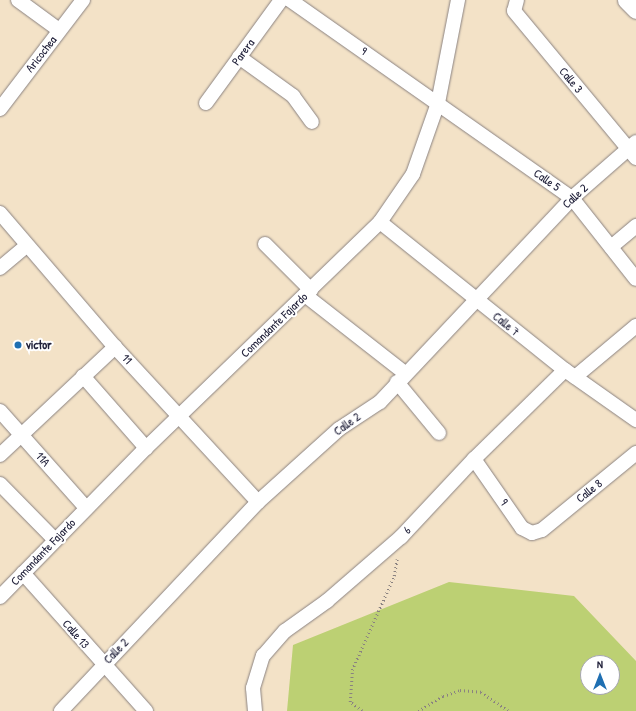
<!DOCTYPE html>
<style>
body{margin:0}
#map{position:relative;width:636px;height:711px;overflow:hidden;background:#f3e2c7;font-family:"Patrick Hand",sans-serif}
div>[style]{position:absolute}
.green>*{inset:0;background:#bcd073}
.path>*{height:2.5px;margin-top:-1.25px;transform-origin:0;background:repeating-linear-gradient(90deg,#8a8281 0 1px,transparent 0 4px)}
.roads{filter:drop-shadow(0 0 1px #8a8281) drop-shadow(0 0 1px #8a8281)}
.minor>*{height:14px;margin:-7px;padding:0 7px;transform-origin:7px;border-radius:7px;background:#fff}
.major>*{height:17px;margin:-8.5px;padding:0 8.5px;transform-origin:8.5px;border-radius:8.5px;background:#fff}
.dots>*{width:11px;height:11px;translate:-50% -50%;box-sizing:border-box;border:2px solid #fff;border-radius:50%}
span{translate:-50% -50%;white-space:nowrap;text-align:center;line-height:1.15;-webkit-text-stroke:4px #fff;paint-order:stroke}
.street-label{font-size:12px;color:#22223b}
.poi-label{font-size:12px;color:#22223b;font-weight:700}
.left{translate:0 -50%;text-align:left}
.north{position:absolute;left:580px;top:655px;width:40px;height:40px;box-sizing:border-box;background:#fff;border:1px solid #a7a7b1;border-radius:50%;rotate:0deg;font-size:11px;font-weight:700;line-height:16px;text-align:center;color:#22223b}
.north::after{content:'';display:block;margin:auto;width:14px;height:18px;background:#1f6fb2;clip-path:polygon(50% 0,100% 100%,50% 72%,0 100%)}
</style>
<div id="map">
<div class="green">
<div style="clip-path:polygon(evenodd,449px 582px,574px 596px,636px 661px,636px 711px,287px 711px,293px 645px,449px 582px,588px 663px,612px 663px,612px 687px,588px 687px,588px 663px)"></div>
</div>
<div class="path">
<div style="left:362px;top:711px;width:15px;rotate:-143deg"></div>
<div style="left:350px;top:702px;width:32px;rotate:-86deg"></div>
<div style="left:352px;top:670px;width:103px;rotate:-65.9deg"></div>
<div style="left:394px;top:576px;width:17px;rotate:-80deg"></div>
<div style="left:418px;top:711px;width:29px;rotate:-31deg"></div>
<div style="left:443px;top:696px;width:18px;rotate:-19deg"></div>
<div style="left:460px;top:690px;width:21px;rotate:5deg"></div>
<div style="left:481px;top:692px;width:34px;rotate:34deg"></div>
</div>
<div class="roads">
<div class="minor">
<div style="left:18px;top:0;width:51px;rotate:36.2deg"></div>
<div style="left:290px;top:0;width:345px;rotate:35.1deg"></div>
<div style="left:572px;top:198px;width:103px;rotate:51.7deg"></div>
<div style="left:517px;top:0;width:11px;rotate:105deg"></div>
<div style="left:514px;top:11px;width:191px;rotate:50.3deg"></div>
<div style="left:239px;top:57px;width:67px;rotate:35.8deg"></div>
<div style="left:293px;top:96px;width:32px;rotate:54deg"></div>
<div style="left:206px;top:103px;width:127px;rotate:-53.9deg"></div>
<div style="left:0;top:109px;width:137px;rotate:-52.7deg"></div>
<div style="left:0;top:213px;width:177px;rotate:49.4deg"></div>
<div style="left:115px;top:347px;width:211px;rotate:47.3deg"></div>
<div style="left:380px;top:222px;width:237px;rotate:38.7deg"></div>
<div style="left:565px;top:370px;width:87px;rotate:35.2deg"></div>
<div style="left:265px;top:244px;width:65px;rotate:45deg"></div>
<div style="left:611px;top:247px;width:33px;rotate:-40deg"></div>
<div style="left:0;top:268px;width:35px;rotate:-40deg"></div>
<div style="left:305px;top:295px;width:127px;rotate:38deg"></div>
<div style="left:83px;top:376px;width:96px;rotate:48.8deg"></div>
<div style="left:575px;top:377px;width:80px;rotate:-39.9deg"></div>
<div style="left:397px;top:382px;width:66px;rotate:50.5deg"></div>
<div style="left:0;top:411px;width:130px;rotate:48.4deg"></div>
<div style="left:0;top:455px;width:158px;rotate:-43.2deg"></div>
<div style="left:474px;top:459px;width:84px;rotate:55.2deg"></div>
<div style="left:522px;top:528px;width:11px;rotate:27deg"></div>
<div style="left:532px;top:533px;width:10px;rotate:-17deg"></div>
<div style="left:542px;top:530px;width:122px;rotate:-39.3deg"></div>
<div style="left:0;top:484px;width:78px;rotate:45.5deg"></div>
<div style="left:23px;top:573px;width:185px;rotate:48.3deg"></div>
<div style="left:0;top:597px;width:209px;rotate:-45.6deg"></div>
<div style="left:146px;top:448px;width:325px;rotate:-44deg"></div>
<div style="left:380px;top:222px;width:58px;rotate:-55.5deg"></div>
<div style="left:413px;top:174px;width:75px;rotate:-70.6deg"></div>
<div style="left:438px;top:103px;width:105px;rotate:-79deg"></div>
<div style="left:61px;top:711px;width:287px;rotate:-46.7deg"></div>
<div style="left:258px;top:502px;width:109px;rotate:-42deg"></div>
<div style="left:339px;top:429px;width:49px;rotate:-33.4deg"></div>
<div style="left:380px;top:402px;width:280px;rotate:-46.7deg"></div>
<div style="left:572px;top:198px;width:85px;rotate:-41.2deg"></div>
<div style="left:255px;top:711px;width:23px;rotate:-95deg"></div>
<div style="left:253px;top:688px;width:34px;rotate:-73deg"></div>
<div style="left:263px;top:656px;width:33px;rotate:-49deg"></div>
<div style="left:285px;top:631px;width:52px;rotate:-35.5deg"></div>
<div style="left:327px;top:601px;width:98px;rotate:-40.9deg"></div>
<div style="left:401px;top:537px;width:107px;rotate:-46.9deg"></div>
<div style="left:474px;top:459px;width:127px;rotate:-44.4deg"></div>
</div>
<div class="major">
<div style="left:626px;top:0;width:14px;rotate:45deg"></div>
</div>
</div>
<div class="dots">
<div style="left:18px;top:345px;background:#1f6fb2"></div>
</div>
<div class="street-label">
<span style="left:364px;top:51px;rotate:35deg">9</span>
<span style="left:243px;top:52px;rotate:-54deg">Parera</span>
<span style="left:41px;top:54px;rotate:-52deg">Aricochea</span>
<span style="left:571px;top:80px;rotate:50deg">Calle 3</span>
<span style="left:547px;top:180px;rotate:35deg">Calle 5</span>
<span style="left:575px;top:196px;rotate:-43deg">Calle 2</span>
<span style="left:506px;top:324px;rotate:39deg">Calle 7</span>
<span style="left:274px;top:325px;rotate:-44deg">Comandante Fajardo</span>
<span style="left:127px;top:359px;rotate:48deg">11</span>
<span style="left:347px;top:424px;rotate:-36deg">Calle 2</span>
<span style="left:43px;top:459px;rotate:49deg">11A</span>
<span style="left:589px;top:491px;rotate:-39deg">Calle 8</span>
<span style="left:504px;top:502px;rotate:55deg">9</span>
<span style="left:407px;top:530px;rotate:-47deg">6</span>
<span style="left:43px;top:552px;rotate:-46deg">Comandante Fajardo</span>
<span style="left:76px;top:634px;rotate:49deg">Calle 13</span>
<span style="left:116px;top:651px;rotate:-46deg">Calle 2</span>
</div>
<div class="poi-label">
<span class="left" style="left:26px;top:345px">victor</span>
</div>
<div class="north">N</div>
</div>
